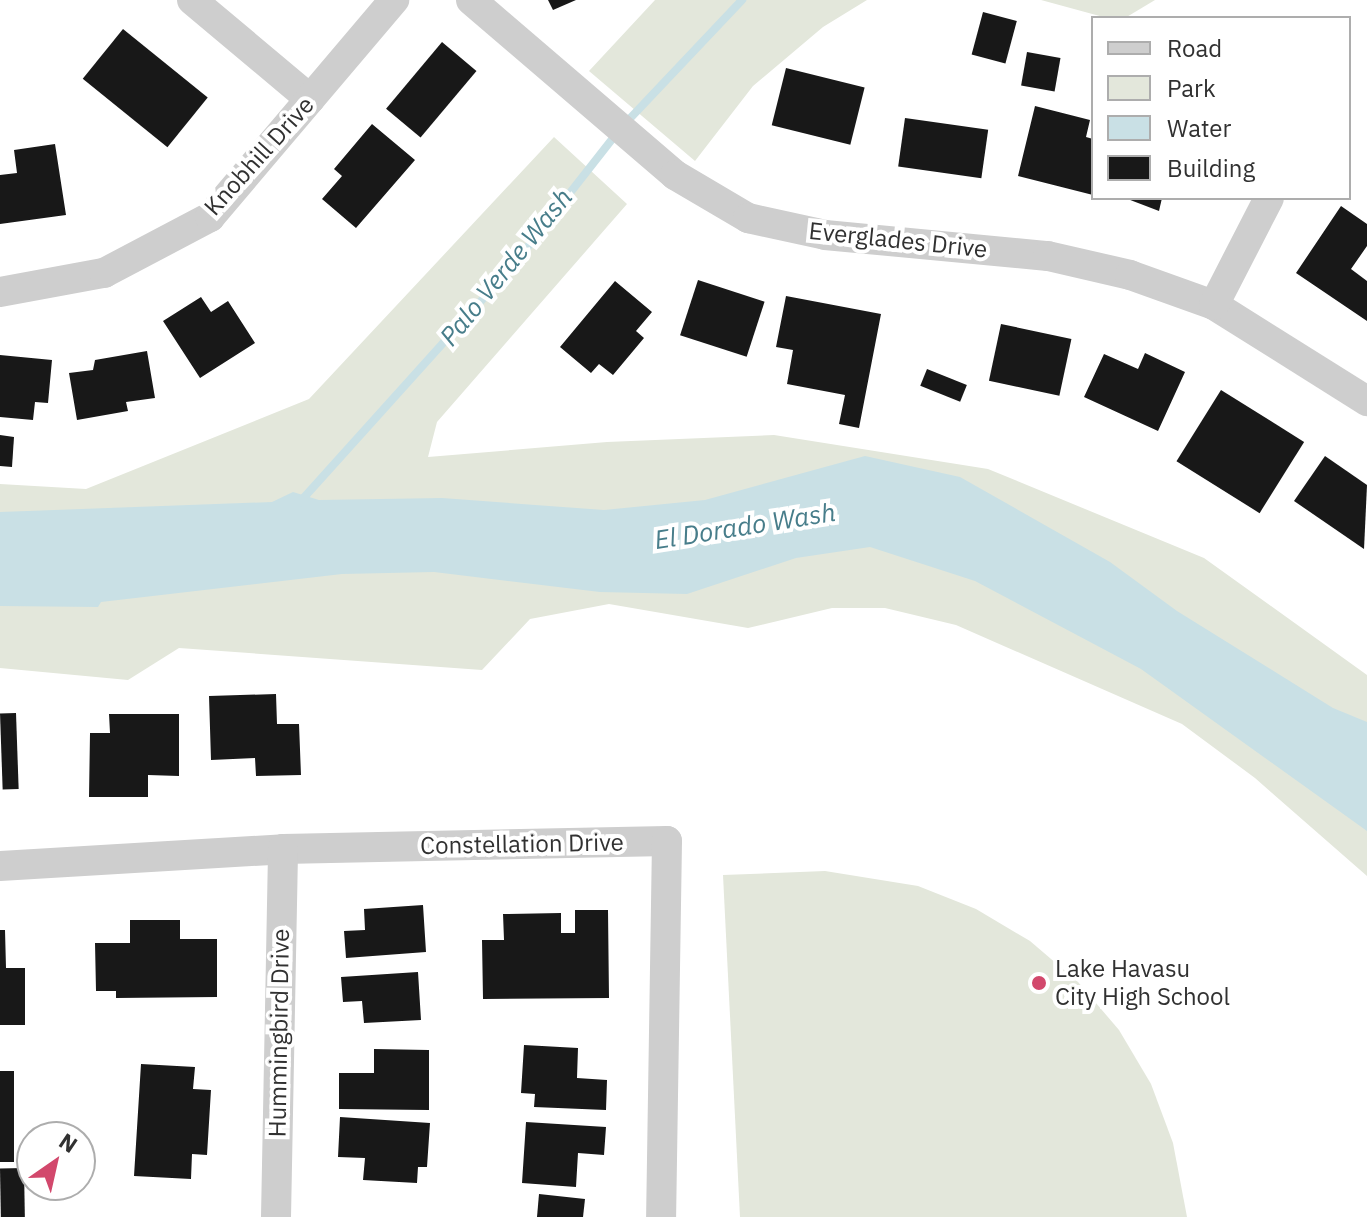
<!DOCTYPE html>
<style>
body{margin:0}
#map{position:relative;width:1367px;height:1217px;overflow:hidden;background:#fff;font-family:"IBM Plex Sans",sans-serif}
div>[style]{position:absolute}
.green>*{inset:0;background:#e3e7db}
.water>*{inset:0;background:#c9e0e5}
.stream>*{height:8px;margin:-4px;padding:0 4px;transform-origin:4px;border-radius:4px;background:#c9e0e5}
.building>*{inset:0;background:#181818;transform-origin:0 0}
.minor>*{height:30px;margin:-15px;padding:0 15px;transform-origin:15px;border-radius:15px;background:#cecece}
.dots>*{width:22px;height:22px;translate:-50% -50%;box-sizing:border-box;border:4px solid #fff;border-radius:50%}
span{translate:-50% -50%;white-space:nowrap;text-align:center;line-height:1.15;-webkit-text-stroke:8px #fff;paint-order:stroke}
.street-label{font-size:24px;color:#313131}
.poi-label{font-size:24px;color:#313131}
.left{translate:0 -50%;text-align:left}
.water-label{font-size:26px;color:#477d8a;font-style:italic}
.legend{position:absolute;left:1091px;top:16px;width:260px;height:184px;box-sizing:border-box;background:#fff;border:2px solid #adadad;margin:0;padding:10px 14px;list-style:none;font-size:24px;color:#313131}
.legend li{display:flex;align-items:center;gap:16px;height:40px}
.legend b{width:40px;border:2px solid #adadad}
.north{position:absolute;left:16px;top:1121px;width:80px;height:80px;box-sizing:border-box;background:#fff;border:2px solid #adadad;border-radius:50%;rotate:34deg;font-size:22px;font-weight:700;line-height:32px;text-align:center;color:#313131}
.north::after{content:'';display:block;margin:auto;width:28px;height:36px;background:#d2486c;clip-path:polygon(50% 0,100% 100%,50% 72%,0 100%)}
</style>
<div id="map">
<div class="green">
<div style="clip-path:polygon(655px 0,867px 0,823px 27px,753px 86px,695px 161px,589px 71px)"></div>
<div style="clip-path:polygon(1041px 0,1155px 0,1125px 18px,1107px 18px)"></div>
<div style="clip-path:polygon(554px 137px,627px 204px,437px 422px,428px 457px,607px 442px,774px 435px,988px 469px,1204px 558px,1367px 675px,1367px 876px,1255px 778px,1182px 724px,956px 625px,885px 608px,832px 608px,748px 628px,609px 604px,530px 619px,482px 670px,179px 648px,128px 680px,0 668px,0 484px,86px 489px,309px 399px)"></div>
<div style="clip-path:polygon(825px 871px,918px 886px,976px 909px,1030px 941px,1078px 982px,1119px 1030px,1151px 1084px,1173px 1143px,1187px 1217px,740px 1217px,723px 875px)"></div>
</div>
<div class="water">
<div style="clip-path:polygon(865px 456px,960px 477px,1110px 562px,1177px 611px,1333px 708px,1367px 722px,1367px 831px,1141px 669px,975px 581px,870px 547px,796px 558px,687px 594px,600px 592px,434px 572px,342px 574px,101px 602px,98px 607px,0 606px,0 512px,272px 502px,293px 492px,319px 500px,442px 498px,604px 510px,705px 500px)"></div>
</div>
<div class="stream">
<div style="left:299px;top:503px;width:323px;rotate:-48deg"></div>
<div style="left:515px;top:263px;width:170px;rotate:-51.9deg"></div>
<div style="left:620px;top:129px;width:178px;rotate:-46.6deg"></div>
</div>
<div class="building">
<div style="clip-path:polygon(548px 0,576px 0,553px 10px)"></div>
<div style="left:983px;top:12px;width:35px;height:44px;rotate:15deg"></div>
<div style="left:123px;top:29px;width:109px;height:64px;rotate:39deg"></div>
<div style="left:442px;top:42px;width:45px;height:87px;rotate:40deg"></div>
<div style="left:1027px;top:52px;width:34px;height:34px;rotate:10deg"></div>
<div style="left:786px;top:68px;width:81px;height:59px;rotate:14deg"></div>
<div style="clip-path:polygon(1035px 106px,1090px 120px,1086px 137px,1093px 139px,1093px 195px,1018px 176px)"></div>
<div style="left:905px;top:118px;width:84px;height:49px;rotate:8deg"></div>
<div style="clip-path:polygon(372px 124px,415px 160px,356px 228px,322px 199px,342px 176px,334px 169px)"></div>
<div style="clip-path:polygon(55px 144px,66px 215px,0 224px,0 175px,17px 173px,14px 150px)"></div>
<div style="clip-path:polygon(1125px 198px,1162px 198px,1159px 211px)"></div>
<div style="clip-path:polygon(1341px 206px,1367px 224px,1367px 246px,1351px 269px,1367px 281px,1367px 321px,1296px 273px)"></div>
<div style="left:698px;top:280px;width:70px;height:58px;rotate:18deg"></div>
<div style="clip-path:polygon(615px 281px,652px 312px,636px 331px,644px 338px,613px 375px,599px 364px,591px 373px,560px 347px)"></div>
<div style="clip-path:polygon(786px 296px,881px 314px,859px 428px,839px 424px,845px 395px,787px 384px,793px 350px,776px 347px)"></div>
<div style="clip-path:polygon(201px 297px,211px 312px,228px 301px,255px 343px,200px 378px,163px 321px)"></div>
<div style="left:1001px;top:324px;width:72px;height:58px;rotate:12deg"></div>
<div style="clip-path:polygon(147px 351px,155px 398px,126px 402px,128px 411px,77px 420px,69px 373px,93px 370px,95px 360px)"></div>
<div style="clip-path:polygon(1145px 353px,1185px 372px,1158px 431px,1084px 397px,1104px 354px,1138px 369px)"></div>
<div style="clip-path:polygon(0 355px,52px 360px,48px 403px,35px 402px,33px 420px,0 417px)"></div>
<div style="left:927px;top:369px;width:43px;height:18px;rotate:22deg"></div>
<div style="left:1221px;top:390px;width:98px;height:84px;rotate:32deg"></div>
<div style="clip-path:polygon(0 435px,14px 437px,12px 467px,0 466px)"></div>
<div style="clip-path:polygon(1325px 456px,1367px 485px,1364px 549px,1294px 501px)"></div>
<div style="clip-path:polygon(276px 694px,277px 724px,299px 724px,301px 775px,256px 776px,255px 758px,211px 760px,209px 696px)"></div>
<div style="left:16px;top:713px;width:76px;height:16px;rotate:88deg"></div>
<div style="clip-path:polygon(109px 714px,179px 714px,179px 776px,148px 775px,148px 797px,89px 797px,90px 733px,110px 733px)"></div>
<div style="clip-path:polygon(423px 905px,426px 952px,346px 958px,344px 931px,365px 930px,364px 909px)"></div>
<div style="clip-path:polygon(575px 910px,608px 910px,609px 998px,483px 999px,482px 940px,504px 940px,503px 914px,561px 913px,561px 933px,575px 933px)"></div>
<div style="clip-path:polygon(130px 920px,180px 920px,180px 939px,217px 939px,217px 997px,116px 998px,116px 991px,96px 991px,95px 943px,130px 943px)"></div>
<div style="clip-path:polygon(0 930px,5px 930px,6px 968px,25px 968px,25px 1025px,0 1025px)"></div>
<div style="clip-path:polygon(418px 972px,421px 1020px,364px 1023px,362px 1001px,343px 1002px,341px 977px)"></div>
<div style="clip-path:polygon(524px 1045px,578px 1048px,577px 1078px,607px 1080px,606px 1110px,534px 1107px,535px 1094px,521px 1093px)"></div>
<div style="clip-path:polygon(374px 1049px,429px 1050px,429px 1110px,339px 1109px,339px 1073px,374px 1073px)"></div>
<div style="clip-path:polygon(141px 1064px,195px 1067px,193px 1089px,211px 1090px,207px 1155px,192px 1154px,191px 1179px,134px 1176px)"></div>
<div style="left:0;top:1071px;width:14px;height:91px"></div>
<div style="clip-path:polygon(340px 1117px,430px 1123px,427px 1167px,418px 1167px,417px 1183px,363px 1180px,365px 1158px,338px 1157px)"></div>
<div style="clip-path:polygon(526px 1122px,606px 1127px,604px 1155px,578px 1153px,576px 1187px,522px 1183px)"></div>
<div style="left:24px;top:1168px;width:49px;height:24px;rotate:89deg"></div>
<div style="clip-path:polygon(539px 1194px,585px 1199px,583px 1217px,537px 1217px)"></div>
</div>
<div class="minor">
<div style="left:192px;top:0;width:154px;rotate:40deg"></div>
<div style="left:471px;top:0;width:269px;rotate:40.6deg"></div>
<div style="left:675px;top:175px;width:85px;rotate:30.5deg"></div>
<div style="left:748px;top:218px;width:79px;rotate:12.4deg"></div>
<div style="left:825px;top:235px;width:224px;rotate:5.4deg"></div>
<div style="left:1048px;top:256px;width:84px;rotate:13deg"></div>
<div style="left:1130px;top:275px;width:89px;rotate:19.7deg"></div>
<div style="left:1214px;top:305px;width:181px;rotate:32.1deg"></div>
<div style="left:0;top:292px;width:106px;rotate:-10.4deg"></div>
<div style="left:104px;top:273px;width:120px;rotate:-27.8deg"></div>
<div style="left:210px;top:217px;width:285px;rotate:-49.7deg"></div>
<div style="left:1214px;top:305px;width:120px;rotate:-62.8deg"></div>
<div style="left:0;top:866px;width:284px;rotate:-3.4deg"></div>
<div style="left:283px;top:849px;width:384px;rotate:-1.2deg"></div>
<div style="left:667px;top:841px;width:376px;rotate:90.9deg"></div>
<div style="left:276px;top:1217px;width:368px;rotate:-88.9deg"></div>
</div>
<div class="dots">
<div style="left:1039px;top:983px;background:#d2486c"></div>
</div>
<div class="street-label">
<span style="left:259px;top:156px;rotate:-48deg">Knobhill Drive</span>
<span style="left:898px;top:240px;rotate:6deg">Everglades Drive</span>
<span style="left:522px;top:844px;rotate:-1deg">Constellation Drive</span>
<span style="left:279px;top:1033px;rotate:-89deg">Hummingbird Drive</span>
</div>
<div class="poi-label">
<span class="left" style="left:1055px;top:983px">Lake Havasu<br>City High School</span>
</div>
<div class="water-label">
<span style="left:506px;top:267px;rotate:-51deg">Palo Verde Wash</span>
<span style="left:745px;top:526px;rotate:-9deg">El Dorado Wash</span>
</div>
<ul class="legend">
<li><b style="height:10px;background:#cecece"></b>Road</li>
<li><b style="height:22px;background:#e3e7db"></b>Park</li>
<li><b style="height:22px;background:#c9e0e5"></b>Water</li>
<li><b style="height:22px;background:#181818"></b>Building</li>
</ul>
<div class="north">N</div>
</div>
